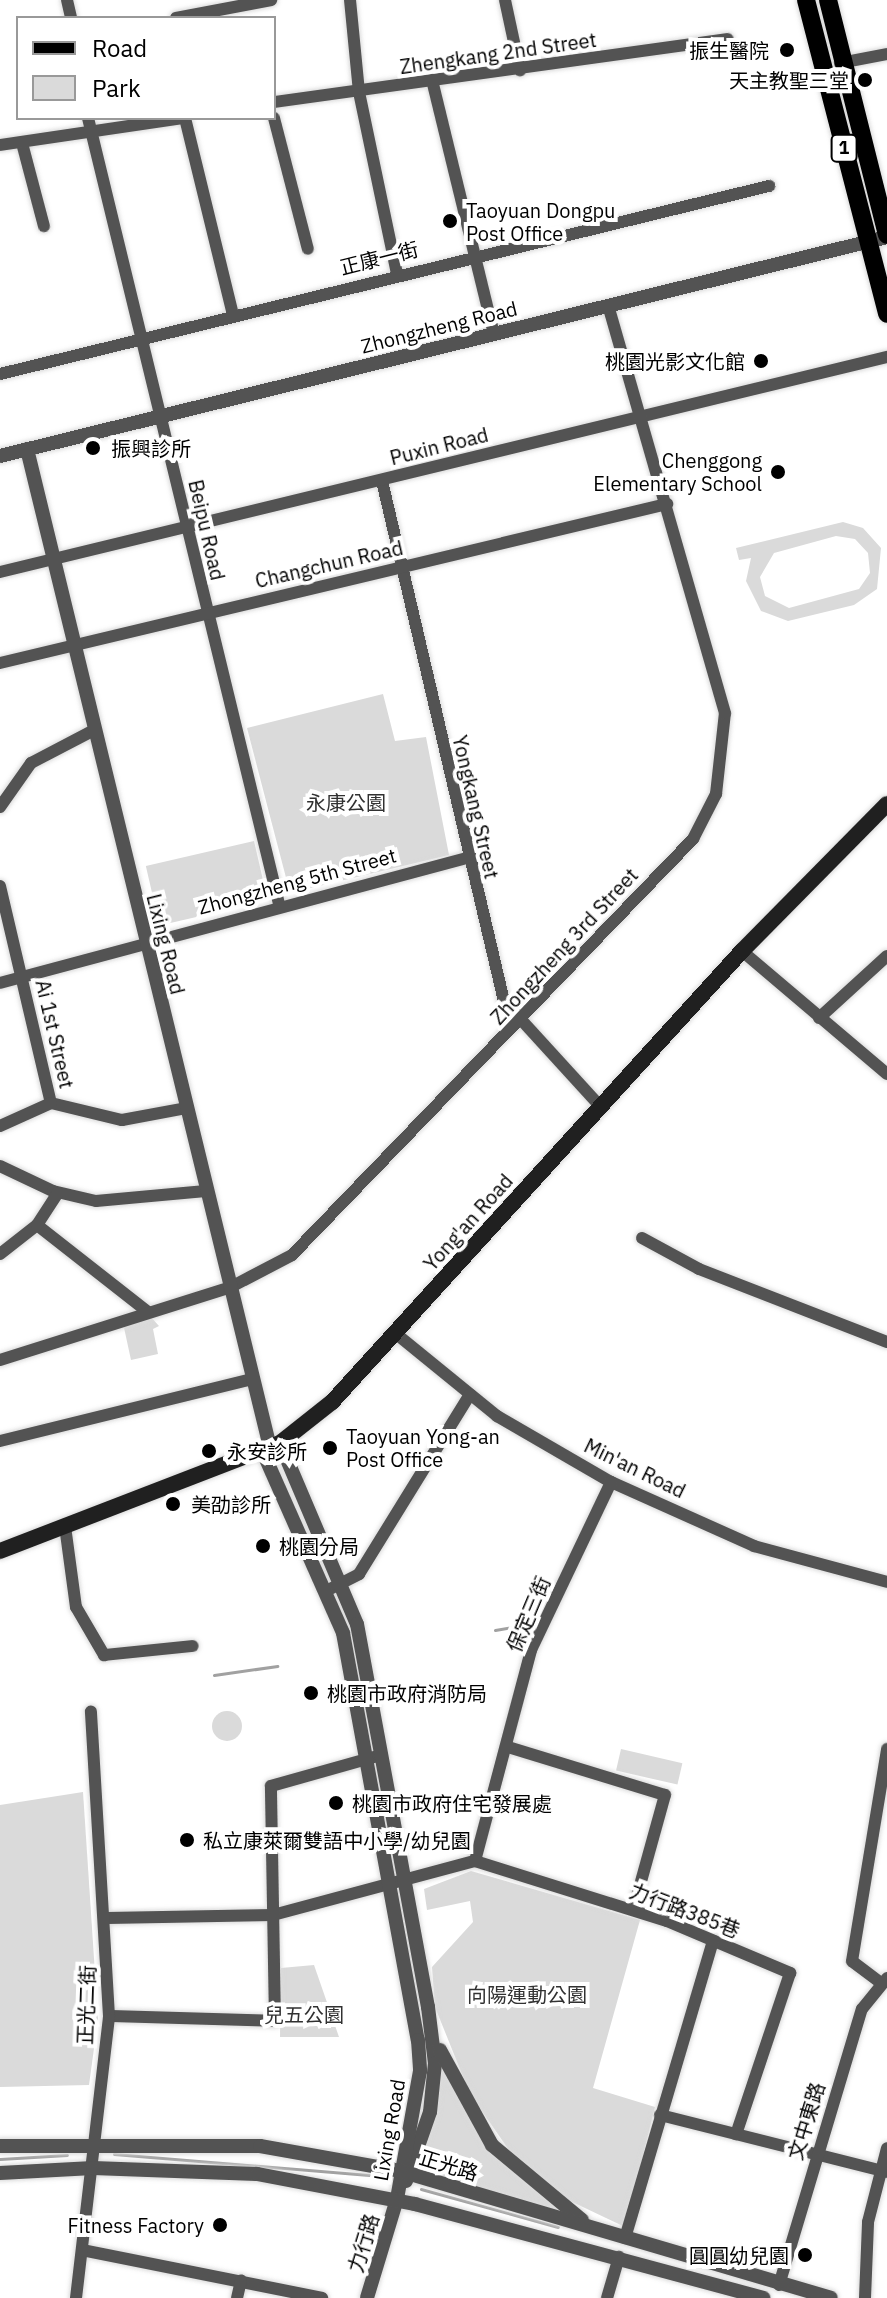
<!DOCTYPE html>
<meta charset="utf-8">
<style>
body{margin:0}
#map{position:relative;width:887px;height:2298px;overflow:hidden;background:#fff;font-family:"IBM Plex Sans","Noto Sans TC",sans-serif}
div>[style]{position:absolute}
.green>*{inset:0;background:#dadada;transform-origin:0 0}
.round{border-radius:50%}
.stream>*{height:3px;margin:-1.5px;padding:0 1.5px;transform-origin:1.5px;border-radius:1.5px;background:#a1a1a1}
.roads{filter:drop-shadow(0 0 2px #dbdbdb) drop-shadow(0 0 2px #dbdbdb)}
.minor>*{height:12px;margin:-6px;padding:0 6px;transform-origin:6px;border-radius:6px;background:#535353}
.tertiary>*{height:14px;margin:-7px;padding:0 7px;transform-origin:7px;border-radius:7px;background:#535353}
.secondary>*{height:16px;margin:-8px;padding:0 8px;transform-origin:8px;border-radius:8px;background:#202020}
.primary>*{height:18px;margin:-9px;padding:0 9px;transform-origin:9px;border-radius:9px;background:#000}
.dots>*{width:22px;height:22px;translate:-50% -50%;box-sizing:border-box;border:4px solid #fff;border-radius:50%}
span{translate:-50% -50%;white-space:nowrap;text-align:center;line-height:1.15;-webkit-text-stroke:8px #fff;paint-order:stroke}
.shield-label span{padding:2px 6px;background:#fff;border:2px solid;border-radius:6px;-webkit-text-stroke-width:0}
.shield-label{font-size:18px;color:#000;font-weight:700}
.poi-label{font-size:20px;color:#000}
.right{translate:-100% -50%;text-align:right}
.left{translate:0 -50%;text-align:left}
.street-label{font-size:20px;color:#000}
.park-label{font-size:20px;color:#313131}
.legend{position:absolute;left:16px;top:16px;width:260px;height:104px;box-sizing:border-box;background:#fff;border:2px solid #999;margin:0;padding:10px 14px;list-style:none;font-size:24px;color:#000}
.legend li{display:flex;align-items:center;gap:16px;height:40px}
.legend b{width:40px;border:2px solid #999}
</style>
<div id="map">
<div class="green">
<div style="clip-path:polygon(evenodd,843px 522px,863px 528px,881px 548px,877px 589px,854px 605px,788px 621px,761px 611px,746px 581px,751px 558px,739px 560px,736px 548px,843px 522px,836px 536px,855px 539px,868px 553px,870px 573px,859px 589px,789px 608px,765px 596px,760px 577px,774px 553px,836px 536px)"></div>
<div style="clip-path:polygon(383px 694px,395px 741px,426px 737px,449px 855px,290px 893px,247px 728px)"></div>
<div style="left:254px;top:841px;width:61px;height:111px;rotate:77deg"></div>
<div style="clip-path:polygon(149px 1315px,159px 1326px,153px 1329px,158px 1354px,131px 1360px,123px 1323px)"></div>
<div class="round" style="left:212px;top:1711px;width:30px;height:30px"></div>
<div style="left:621px;top:1749px;width:63px;height:22px;rotate:13deg"></div>
<div style="clip-path:polygon(83px 1792px,98px 2019px,89px 2085px,0 2087px,0 1805px)"></div>
<div style="clip-path:polygon(471px 1871px,640px 1920px,593px 2088px,655px 2107px,625px 2227px,566px 2199px,511px 2153px,470px 2094px,435px 2007px,432px 1967px,473px 1922px,470px 1901px,427px 1910px,424px 1889px)"></div>
<div style="clip-path:polygon(314px 1965px,339px 2037px,280px 2037px,281px 1968px)"></div>
<div style="clip-path:polygon(440px 2062px,488px 2148px,569px 2217px,418px 2170px,436px 2112px)"></div>
</div>
<div class="stream">
<div style="left:495px;top:1630px;width:42px;rotate:-9.7deg"></div>
<div style="left:214px;top:1675px;width:64px;rotate:-8.1deg"></div>
<div style="left:114px;top:2154px;width:256px;rotate:4.7deg"></div>
<div style="left:0;top:2159px;width:67px;rotate:-3.4deg"></div>
<div style="left:421px;top:2189px;width:142px;rotate:15.5deg"></div>
</div>
<div class="roads">
<div class="minor">
<div style="left:67px;top:0;width:18px;rotate:77deg"></div>
<div style="left:350px;top:0;width:92px;rotate:84.4deg"></div>
<div style="left:359px;top:92px;width:186px;rotate:78.2deg"></div>
<div style="left:505px;top:0;width:72px;rotate:77.9deg"></div>
<div style="left:176px;top:18px;width:97px;rotate:-10.7deg"></div>
<div style="left:840px;top:63px;width:48px;rotate:-10.8deg"></div>
<div style="left:432px;top:80px;width:261px;rotate:76.3deg"></div>
<div style="left:274px;top:102px;width:458px;rotate:-7.9deg"></div>
<div style="left:88px;top:118px;width:809px;rotate:76.34deg"></div>
<div style="left:185px;top:118px;width:203px;rotate:76.3deg"></div>
<div style="left:274px;top:118px;width:135px;rotate:75.5deg"></div>
<div style="left:22px;top:143px;width:86px;rotate:75.2deg"></div>
<div style="left:0;top:145px;width:184px;rotate:-8.4deg"></div>
<div style="left:0;top:374px;width:792px;rotate:-13.74deg"></div>
<div style="left:382px;top:481px;width:534px;rotate:76.8deg"></div>
<div style="left:504px;top:1001px;width:142px;rotate:47.6deg"></div>
<div style="left:0;top:572px;width:913px;rotate:-13.63deg"></div>
<div style="left:0;top:663px;width:686px;rotate:-13.41deg"></div>
<div style="left:0;top:807px;width:54px;rotate:-54.8deg"></div>
<div style="left:31px;top:763px;width:71px;rotate:-27.6deg"></div>
<div style="left:0;top:886px;width:223px;rotate:76.8deg"></div>
<div style="left:51px;top:1103px;width:73px;rotate:13.5deg"></div>
<div style="left:122px;top:1120px;width:65px;rotate:-10.6deg"></div>
<div style="left:742px;top:951px;width:190px;rotate:40.3deg"></div>
<div style="left:0;top:983px;width:482px;rotate:-15deg"></div>
<div style="left:819px;top:1018px;width:92px;rotate:-42.4deg"></div>
<div style="left:0;top:1126px;width:56px;rotate:-24.3deg"></div>
<div style="left:0;top:1166px;width:59px;rotate:25.3deg"></div>
<div style="left:53px;top:1191px;width:44px;rotate:13.1deg"></div>
<div style="left:96px;top:1201px;width:110px;rotate:-5.2deg"></div>
<div style="left:37px;top:1225px;width:141px;rotate:38.1deg"></div>
<div style="left:642px;top:1238px;width:65px;rotate:28.5deg"></div>
<div style="left:699px;top:1269px;width:202px;rotate:21.2deg"></div>
<div style="left:0;top:1254px;width:47px;rotate:-38.1deg"></div>
<div style="left:37px;top:1225px;width:38px;rotate:-57deg"></div>
<div style="left:395px;top:1333px;width:132px;rotate:39.1deg"></div>
<div style="left:497px;top:1416px;width:132px;rotate:30.1deg"></div>
<div style="left:611px;top:1482px;width:157px;rotate:24.1deg"></div>
<div style="left:754px;top:1546px;width:138px;rotate:15.1deg"></div>
<div style="left:0;top:1360px;width:240px;rotate:-17.5deg"></div>
<div style="left:229px;top:1288px;width:71px;rotate:-27.6deg"></div>
<div style="left:292px;top:1255px;width:578px;rotate:-46.05deg"></div>
<div style="left:693px;top:839px;width:51px;rotate:-62.9deg"></div>
<div style="left:716px;top:794px;width:81px;rotate:-83.7deg"></div>
<div style="left:725px;top:713px;width:423px;rotate:-106deg"></div>
<div style="left:0;top:1441px;width:255px;rotate:-13.8deg"></div>
<div style="left:65px;top:1526px;width:82px;rotate:82.3deg"></div>
<div style="left:76px;top:1607px;width:56px;rotate:59.7deg"></div>
<div style="left:104px;top:1655px;width:89px;rotate:-5.8deg"></div>
<div style="left:328px;top:1590px;width:35px;rotate:-27deg"></div>
<div style="left:359px;top:1574px;width:211px;rotate:-58.3deg"></div>
<div style="left:508px;top:1747px;width:164px;rotate:17deg"></div>
<div style="left:665px;top:1795px;width:119px;rotate:105.5deg"></div>
<div style="left:475px;top:1861px;width:218px;rotate:-75.1deg"></div>
<div style="left:531px;top:1650px;width:186px;rotate:-64.5deg"></div>
<div style="left:107px;top:1918px;width:166px;rotate:-1deg"></div>
<div style="left:273px;top:1915px;width:209px;rotate:-15deg"></div>
<div style="left:475px;top:1861px;width:201px;rotate:17.4deg"></div>
<div style="left:667px;top:1921px;width:134px;rotate:22.9deg"></div>
<div style="left:790px;top:1973px;width:170px;rotate:108.5deg"></div>
<div style="left:881px;top:1983px;width:36px;rotate:-143deg"></div>
<div style="left:852px;top:1961px;width:215px;rotate:-80.6deg"></div>
<div style="left:109px;top:2016px;width:166px;rotate:1.7deg"></div>
<div style="left:275px;top:2021px;width:235px;rotate:-91deg"></div>
<div style="left:271px;top:1786px;width:114px;rotate:-15.7deg"></div>
<div style="left:660px;top:2115px;width:234px;rotate:14.1deg"></div>
<div style="left:625px;top:2238px;width:310px;rotate:-73.5deg"></div>
<div style="left:82px;top:2250px;width:245px;rotate:11.3deg"></div>
<div style="left:779px;top:2285px;width:288px;rotate:-73.3deg"></div>
<div style="left:862px;top:2009px;width:40px;rotate:-51deg"></div>
<div style="left:76px;top:2298px;width:284px;rotate:-83.3deg"></div>
<div style="left:109px;top:2016px;width:305px;rotate:-93.4deg"></div>
<div style="left:237px;top:2298px;width:18px;rotate:-77deg"></div>
<div style="left:607px;top:2298px;width:43px;rotate:-73.7deg"></div>
<div style="left:865px;top:2298px;width:76px;rotate:-87.7deg"></div>
<div style="left:868px;top:2222px;width:76px;rotate:-75.6deg"></div>
</div>
<div class="tertiary">
<div style="left:27px;top:449px;width:1027px;rotate:76.32deg"></div>
<div style="left:0;top:456px;width:914px;rotate:-13.87deg"></div>
<div style="left:280px;top:1443px;width:197px;rotate:67deg"></div>
<div style="left:357px;top:1624px;width:390px;rotate:79.5deg"></div>
<div style="left:428px;top:2007px;width:56px;rotate:82.9deg"></div>
<div style="left:435px;top:2063px;width:49px;rotate:95.8deg"></div>
<div style="left:430px;top:2112px;width:73px;rotate:109.2deg"></div>
<div style="left:262px;top:1450px;width:200px;rotate:66.1deg"></div>
<div style="left:343px;top:1633px;width:414px;rotate:79.6deg"></div>
<div style="left:418px;top:2040px;width:31px;rotate:86deg"></div>
<div style="left:420px;top:2071px;width:130px;rotate:100.2deg"></div>
<div style="left:397px;top:2199px;width:103px;rotate:106.9deg"></div>
<div style="left:440px;top:2050px;width:108px;rotate:61.3deg"></div>
<div style="left:492px;top:2145px;width:117px;rotate:39.8deg"></div>
<div style="left:0;top:2146px;width:260px"></div>
<div style="left:260px;top:2146px;width:142px;rotate:10.1deg"></div>
<div style="left:400px;top:2171px;width:449px;rotate:16.4deg"></div>
<div style="left:0;top:2173px;width:93px;rotate:-3.1deg"></div>
<div style="left:93px;top:2168px;width:164px;rotate:2.1deg"></div>
<div style="left:257px;top:2174px;width:161px;rotate:10.8deg"></div>
<div style="left:415px;top:2204px;width:361px;rotate:15.1deg"></div>
</div>
<div class="secondary">
<div style="left:0;top:1551px;width:300px;rotate:-21.1deg"></div>
<div style="left:280px;top:1443px;width:66px;rotate:-38.3deg"></div>
<div style="left:332px;top:1402px;width:610px;rotate:-47.73deg"></div>
<div style="left:742px;top:951px;width:206px;rotate:-45.4deg"></div>
</div>
<div class="primary">
<div style="left:806px;top:0;width:324px;rotate:75.5deg"></div>
<div style="left:828px;top:0;width:242px;rotate:75.9deg"></div>
</div>
</div>
<div class="dots">
<div style="left:787px;top:50px;background:#000"></div>
<div style="left:865px;top:80px;background:#000"></div>
<div style="left:450px;top:221px;background:#000"></div>
<div style="left:761px;top:361px;background:#000"></div>
<div style="left:93px;top:448px;background:#000"></div>
<div style="left:778px;top:472px;background:#000"></div>
<div style="left:330px;top:1448px;background:#000"></div>
<div style="left:209px;top:1451px;background:#000"></div>
<div style="left:173px;top:1504px;background:#000"></div>
<div style="left:263px;top:1546px;background:#000"></div>
<div style="left:311px;top:1693px;background:#000"></div>
<div style="left:336px;top:1803px;background:#000"></div>
<div style="left:187px;top:1840px;background:#000"></div>
<div style="left:220px;top:2225px;background:#000"></div>
<div style="left:805px;top:2255px;background:#000"></div>
</div>
<div class="shield-label">
<span style="left:844px;top:148px">1</span>
</div>
<div class="poi-label">
<span class="right" style="left:769px;top:50px">振生醫院</span>
<span class="right" style="left:849px;top:80px">天主教聖三堂</span>
<span class="left" style="left:466px;top:222px">Taoyuan Dongpu<br>Post Office</span>
<span class="right" style="left:745px;top:361px">桃園光影文化館</span>
<span class="left" style="left:111px;top:448px">振興診所</span>
<span class="right" style="left:762px;top:472px">Chenggong<br>Elementary School</span>
<span class="left" style="left:346px;top:1448px">Taoyuan Yong-an<br>Post Office</span>
<span class="left" style="left:227px;top:1451px">永安診所</span>
<span class="left" style="left:191px;top:1504px">美劭診所</span>
<span class="left" style="left:279px;top:1546px">桃園分局</span>
<span class="left" style="left:327px;top:1693px">桃園市政府消防局</span>
<span class="left" style="left:352px;top:1803px">桃園市政府住宅發展處</span>
<span class="left" style="left:203px;top:1840px">私立康萊爾雙語中小學/幼兒園</span>
<span class="right" style="left:204px;top:2225px">Fitness Factory</span>
<span class="right" style="left:789px;top:2255px">圓圓幼兒園</span>
</div>
<div class="street-label">
<span style="left:498px;top:53px;rotate:-8deg">Zhengkang 2nd Street</span>
<span style="left:379px;top:258px;rotate:-14deg">正康一街</span>
<span style="left:439px;top:327px;rotate:-14deg">Zhongzheng Road</span>
<span style="left:439px;top:446px;rotate:-14deg">Puxin Road</span>
<span style="left:207px;top:530px;rotate:77deg">Beipu Road</span>
<span style="left:329px;top:564px;rotate:-13deg">Changchun Road</span>
<span style="left:476px;top:807px;rotate:77deg">Yongkang Street</span>
<span style="left:297px;top:881px;rotate:-15deg">Zhongzheng 5th Street</span>
<span style="left:166px;top:944px;rotate:76deg">Lixing Road</span>
<span style="left:564px;top:946px;rotate:-47deg">Zhongzheng 3rd Street</span>
<span style="left:55px;top:1034px;rotate:77deg">Ai 1st Street</span>
<span style="left:468px;top:1222px;rotate:-48deg">Yong'an Road</span>
<span style="left:635px;top:1468px;rotate:26deg">Min'an Road</span>
<span style="left:528px;top:1614px;rotate:-67deg">保定三街</span>
<span style="left:685px;top:1910px;rotate:21deg">力行路385巷</span>
<span style="left:86px;top:2005px;rotate:-88deg">正光二街</span>
<span style="left:806px;top:2121px;rotate:-73deg">文中東路</span>
<span style="left:389px;top:2130px;rotate:-80deg">Lixing Road</span>
<span style="left:449px;top:2165px;rotate:17deg">正光路</span>
<span style="left:363px;top:2243px;rotate:-73deg">力行路</span>
</div>
<div class="park-label">
<span style="left:346px;top:802px">永康公園</span>
<span style="left:527px;top:1994px">向陽運動公園</span>
<span style="left:304px;top:2014px">兒五公園</span>
</div>
<ul class="legend">
<li><b style="height:10px;background:#000"></b>Road</li>
<li><b style="height:22px;background:#dadada"></b>Park</li>
</ul>
</div>
